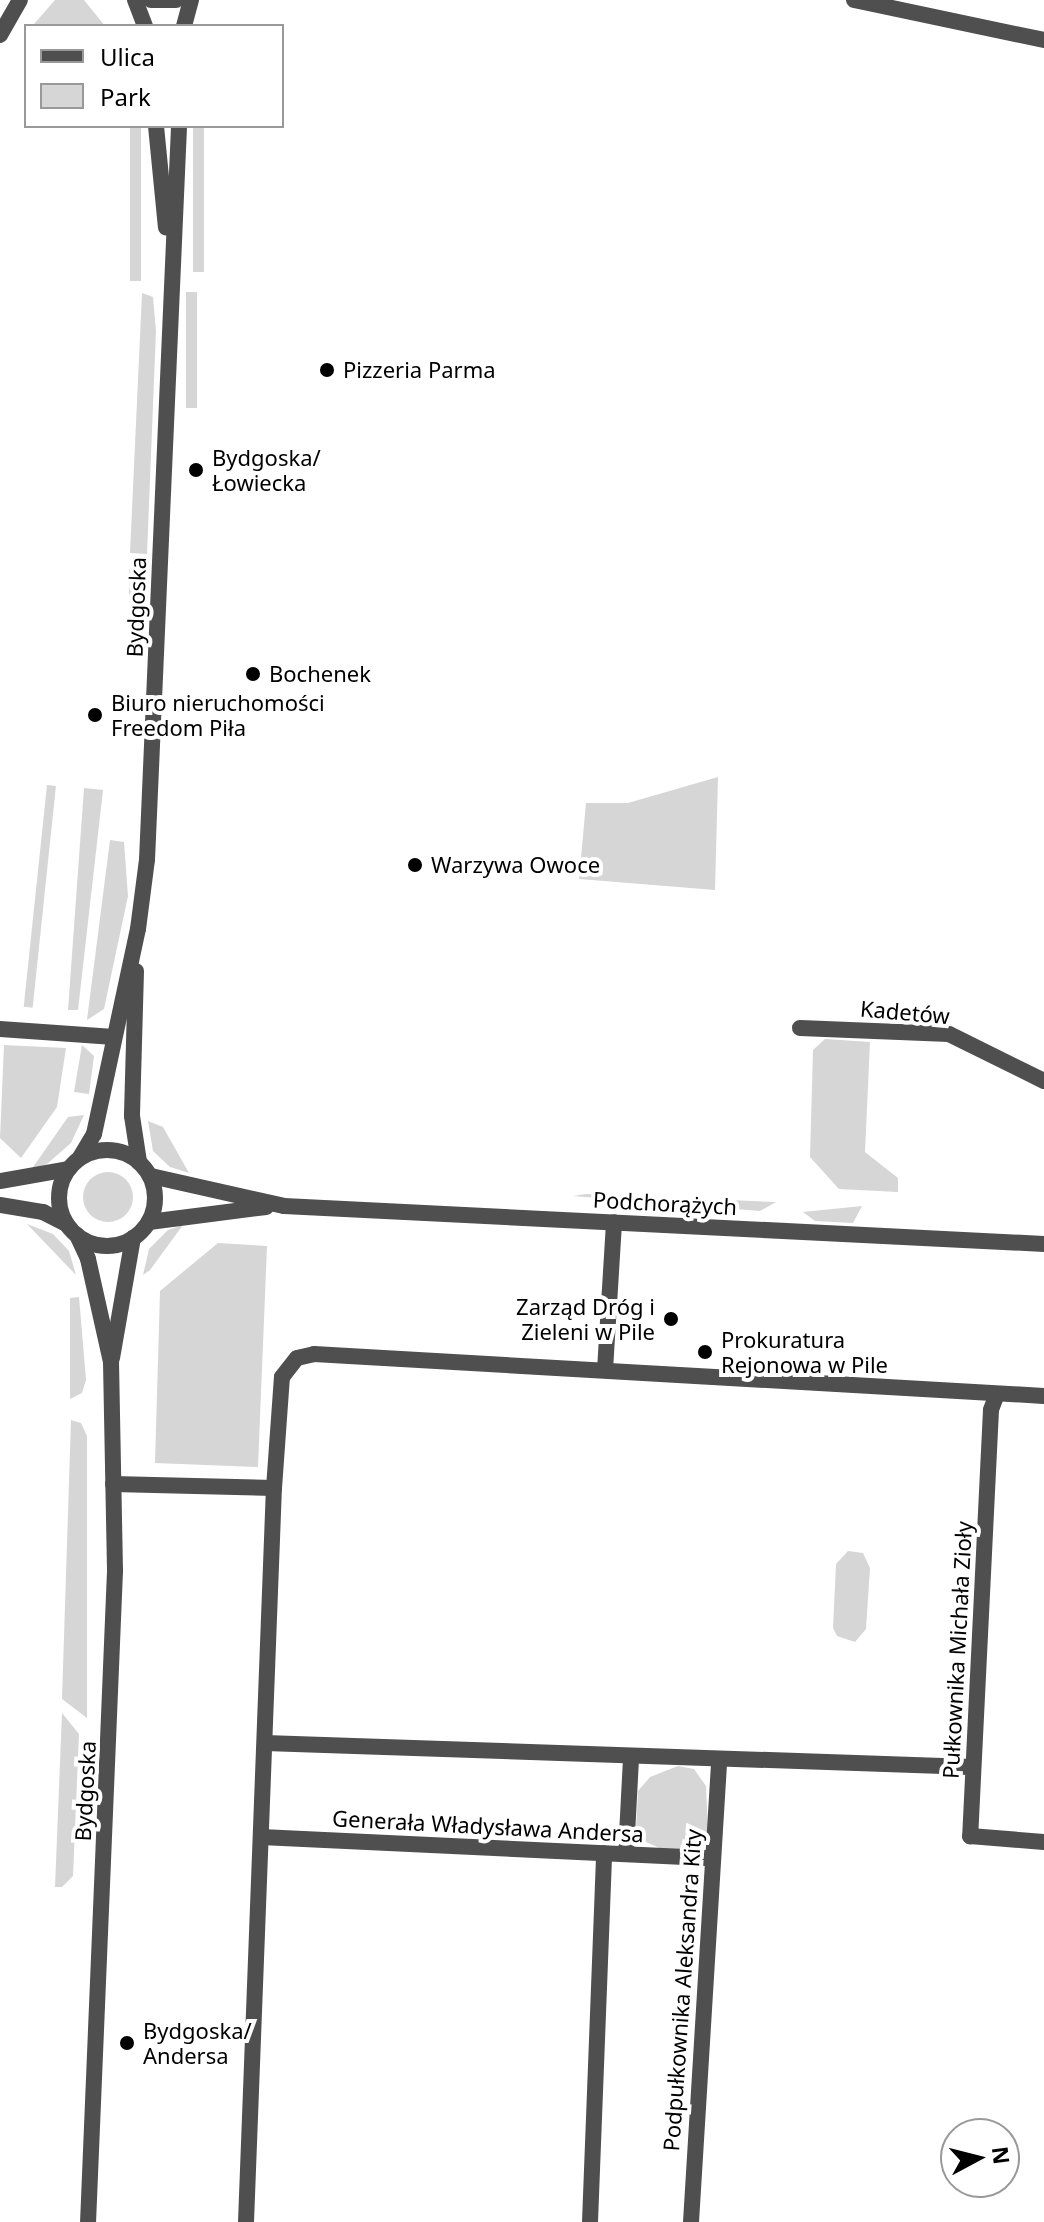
<!DOCTYPE html>
<meta charset="utf-8">
<style>
body{margin:0}
#map{position:relative;width:1044px;height:2222px;overflow:hidden;background:#fff;font-family:"Noto Sans",sans-serif}
div>[style]{position:absolute}
.green>*{inset:0;background:#d6d6d6;transform-origin:0 0}
.round{border-radius:50%}
.minor>*{height:16px;margin:-8px;padding:0 8px;transform-origin:8px;border-radius:8px;background:#4f4f4f}
.tertiary>*{height:16px;margin:-8px;padding:0 8px;transform-origin:8px;border-radius:8px;background:#4f4f4f}
.tertiary>.ring{margin:-8px;padding:0;box-sizing:content-box;background:none;border:16px solid #4f4f4f;border-radius:50%}
.dots>*{width:22px;height:22px;translate:-50% -50%;box-sizing:border-box;border:4px solid #fff;border-radius:50%}
span{translate:-50% -50%;white-space:nowrap;text-align:center;line-height:1.15;-webkit-text-stroke:8px #fff;paint-order:stroke}
.poi-label{font-size:22px;color:#000}
.left{translate:0 -50%;text-align:left}
.right{translate:-100% -50%;text-align:right}
.street-label{font-size:22px;color:#000}
.legend{position:absolute;left:24px;top:24px;width:260px;height:104px;box-sizing:border-box;background:#fff;border:2px solid #999;margin:0;padding:10px 14px;list-style:none;font-size:24px;color:#000}
.legend li{display:flex;align-items:center;gap:16px;height:40px}
.legend b{width:40px;border:2px solid #999}
.north{position:absolute;left:940px;top:2118px;width:80px;height:80px;box-sizing:border-box;background:#fff;border:2px solid #999;border-radius:50%;rotate:83deg;font-size:22px;font-weight:700;line-height:32px;text-align:center;color:#000}
.north::after{content:'';display:block;margin:auto;width:28px;height:36px;background:#000;clip-path:polygon(50% 0,100% 100%,50% 72%,0 100%)}
</style>
<div id="map">
<div class="green">
<div style="clip-path:polygon(55px 0,84px 0,105px 26px,34px 24px)"></div>
<div style="left:130px;top:126px;width:11px;height:155px"></div>
<div style="left:193px;top:126px;width:11px;height:146px"></div>
<div style="left:186px;top:292px;width:11px;height:116px"></div>
<div style="clip-path:polygon(142px 293px,153px 297px,156px 331px,147px 554px,130px 553px)"></div>
<div style="left:129px;top:569px;width:16px;height:54px"></div>
<div style="clip-path:polygon(718px 777px,715px 890px,579px 879px,586px 803px,628px 803px)"></div>
<div style="left:47px;top:785px;width:9px;height:223px;rotate:6deg"></div>
<div style="clip-path:polygon(84px 788px,103px 790px,78px 1010px,68px 1010px)"></div>
<div style="clip-path:polygon(110px 840px,124px 842px,128px 896px,104px 1009px,87px 1020px)"></div>
<div style="clip-path:polygon(825px 1039px,870px 1042px,865px 1152px,898px 1178px,898px 1192px,839px 1189px,810px 1157px,813px 1050px)"></div>
<div style="clip-path:polygon(4px 1045px,66px 1048px,57px 1107px,21px 1158px,0 1138px)"></div>
<div style="clip-path:polygon(82px 1045px,94px 1056px,89px 1094px,74px 1092px)"></div>
<div style="clip-path:polygon(84px 1115px,71px 1143px,47px 1164px,31px 1170px,68px 1117px)"></div>
<div style="clip-path:polygon(148px 1121px,163px 1127px,189px 1173px,170px 1167px,153px 1151px)"></div>
<div class="round" style="left:83px;top:1172px;width:50px;height:50px"></div>
<div style="clip-path:polygon(586px 1194px,776px 1202px,760px 1211px,573px 1196px)"></div>
<div style="clip-path:polygon(862px 1206px,853px 1223px,815px 1221px,803px 1212px)"></div>
<div style="clip-path:polygon(27px 1224px,53px 1234px,69px 1251px,76px 1275px)"></div>
<div style="clip-path:polygon(183px 1225px,150px 1270px,143px 1275px,149px 1249px,168px 1230px)"></div>
<div style="clip-path:polygon(218px 1243px,267px 1246px,258px 1467px,155px 1463px,160px 1291px)"></div>
<div style="clip-path:polygon(79px 1297px,86px 1380px,82px 1393px,70px 1399px,70px 1298px)"></div>
<div style="clip-path:polygon(71px 1420px,81px 1423px,87px 1436px,87px 1718px,62px 1699px)"></div>
<div style="clip-path:polygon(848px 1551px,863px 1553px,870px 1568px,866px 1629px,855px 1642px,837px 1636px,833px 1628px,836px 1564px)"></div>
<div style="clip-path:polygon(62px 1713px,79px 1734px,73px 1876px,62px 1887px,55px 1887px)"></div>
<div style="clip-path:polygon(678px 1766px,694px 1769px,706px 1786px,708px 1832px,700px 1844px,685px 1850px,664px 1850px,646px 1842px,636px 1829px,638px 1791px,650px 1777px)"></div>
</div>
<div class="minor">
<div style="left:0;top:35px;width:40px;rotate:-60.3deg"></div>
<div style="left:800px;top:1028px;width:149px;rotate:2.3deg"></div>
<div style="left:949px;top:1034px;width:106px;rotate:26.3deg"></div>
<div style="left:0;top:1029px;width:114px;rotate:4deg"></div>
<div style="left:605px;top:1370px;width:148px;rotate:-86.5deg"></div>
<div style="left:997px;top:1394px;width:17px;rotate:111deg"></div>
<div style="left:991px;top:1410px;width:427px;rotate:92.8deg"></div>
<div style="left:970px;top:1836px;width:74px;rotate:4.6deg"></div>
<div style="left:113px;top:1484px;width:161px;rotate:1.4deg"></div>
<div style="left:274px;top:1488px;width:111px;rotate:-85.9deg"></div>
<div style="left:282px;top:1377px;width:24px;rotate:-52deg"></div>
<div style="left:297px;top:1358px;width:17px;rotate:-13deg"></div>
<div style="left:314px;top:1354px;width:731px;rotate:3.29deg"></div>
<div style="left:265px;top:1743px;width:707px;rotate:1.94deg"></div>
<div style="left:261px;top:1837px;width:451px;rotate:2.7deg"></div>
<div style="left:626px;top:1854px;width:97px;rotate:-87deg"></div>
<div style="left:246px;top:2222px;width:735px;rotate:-87.82deg"></div>
<div style="left:590px;top:2222px;width:369px;rotate:-87.8deg"></div>
<div style="left:691px;top:2222px;width:462px;rotate:-86.5deg"></div>
</div>
<div class="tertiary">
<div style="left:135px;top:0;width:28px;rotate:69deg"></div>
<div style="left:151px;top:0;width:25px"></div>
<div style="left:854px;top:0;width:194px;rotate:11.9deg"></div>
<div style="left:184px;top:26px;width:27px;rotate:-75deg"></div>
<div style="left:156px;top:126px;width:102px;rotate:84.4deg"></div>
<div style="left:136px;top:971px;width:145px;rotate:91.6deg"></div>
<div style="left:132px;top:1116px;width:47px;rotate:81.3deg"></div>
<div class="ring" style="left:59px;top:1150px;width:80px;height:80px"></div>
<div style="left:79px;top:1159px;width:29px;rotate:-59deg"></div>
<div style="left:94px;top:1134px;width:210px;rotate:-77.9deg"></div>
<div style="left:138px;top:929px;width:70px;rotate:-82.6deg"></div>
<div style="left:147px;top:860px;width:735px;rotate:-87.5deg"></div>
<div style="left:151px;top:1176px;width:136px;rotate:12.7deg"></div>
<div style="left:284px;top:1206px;width:761px;rotate:2.86deg"></div>
<div style="left:0;top:1181px;width:69px;rotate:-10deg"></div>
<div style="left:0;top:1205px;width:44px;rotate:9.2deg"></div>
<div style="left:43px;top:1212px;width:27px;rotate:27deg"></div>
<div style="left:149px;top:1222px;width:118px;rotate:-7.3deg"></div>
<div style="left:77px;top:1235px;width:26px;rotate:65deg"></div>
<div style="left:88px;top:1259px;width:106px;rotate:77.4deg"></div>
<div style="left:111px;top:1362px;width:209px;rotate:88.9deg"></div>
<div style="left:115px;top:1571px;width:652px;rotate:92.37deg"></div>
<div style="left:112px;top:1358px;width:122px;rotate:-80.1deg"></div>
</div>
<div class="dots">
<div style="left:327px;top:370px;background:#000"></div>
<div style="left:196px;top:470px;background:#000"></div>
<div style="left:253px;top:674px;background:#000"></div>
<div style="left:95px;top:715px;background:#000"></div>
<div style="left:415px;top:865px;background:#000"></div>
<div style="left:671px;top:1319px;background:#000"></div>
<div style="left:705px;top:1352px;background:#000"></div>
<div style="left:127px;top:2043px;background:#000"></div>
</div>
<div class="poi-label">
<span class="left" style="left:343px;top:370px">Pizzeria Parma</span>
<span class="left" style="left:212px;top:470px">Bydgoska/<br>Łowiecka</span>
<span class="left" style="left:269px;top:674px">Bochenek</span>
<span class="left" style="left:111px;top:715px">Biuro nieruchomości<br>Freedom Piła</span>
<span class="left" style="left:431px;top:865px">Warzywa Owoce</span>
<span class="right" style="left:655px;top:1319px">Zarząd Dróg i<br>Zieleni w Pile</span>
<span class="left" style="left:721px;top:1352px">Prokuratura<br>Rejonowa w Pile</span>
<span class="left" style="left:143px;top:2043px">Bydgoska/<br>Andersa</span>
</div>
<div class="street-label">
<span style="left:136px;top:607px;rotate:-88deg">Bydgoska</span>
<span style="left:905px;top:1012px;rotate:5deg">Kadetów</span>
<span style="left:665px;top:1203px;rotate:3deg">Podchorążych</span>
<span style="left:957px;top:1650px;rotate:-87deg">Pułkownika Michała Zioły</span>
<span style="left:85px;top:1791px;rotate:-87deg">Bydgoska</span>
<span style="left:488px;top:1826px;rotate:3deg">Generała Władysława Andersa</span>
<span style="left:682px;top:1990px;rotate:-86deg">Podpułkownika Aleksandra Kity</span>
</div>
<ul class="legend">
<li><b style="height:10px;background:#4f4f4f"></b>Ulica</li>
<li><b style="height:22px;background:#d6d6d6"></b>Park</li>
</ul>
<div class="north">N</div>
</div>
